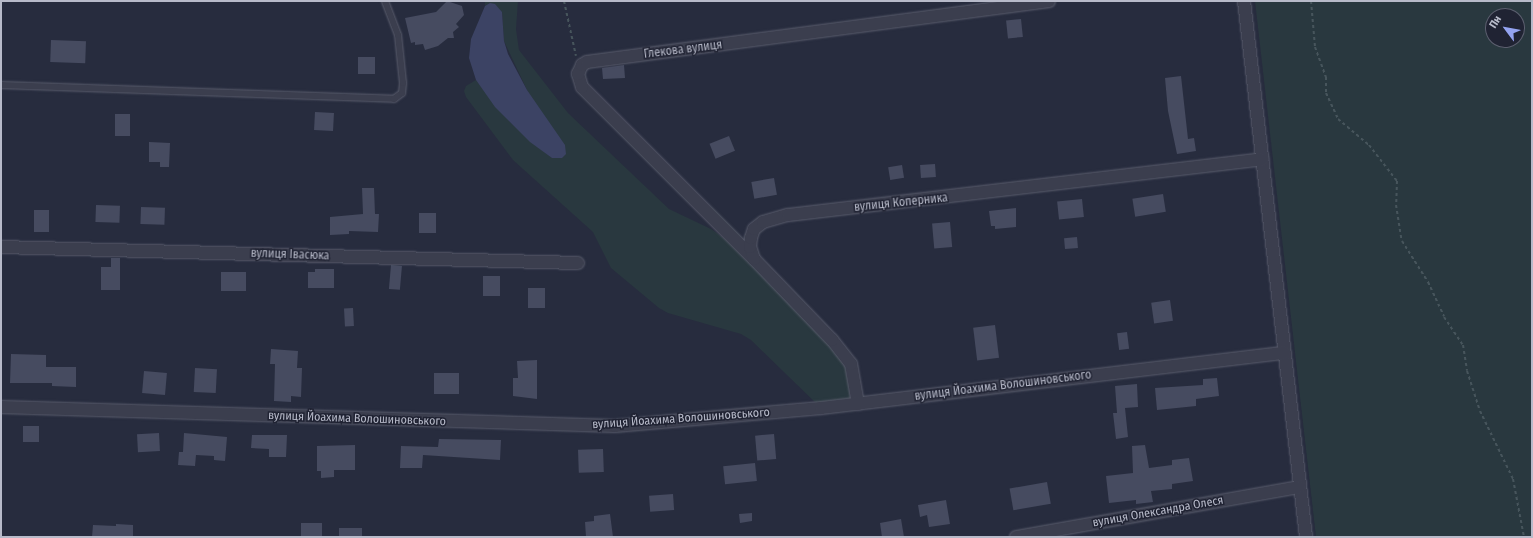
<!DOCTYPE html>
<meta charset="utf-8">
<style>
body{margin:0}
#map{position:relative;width:1533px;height:538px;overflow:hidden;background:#272c3e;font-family:"Fira Sans Condensed",sans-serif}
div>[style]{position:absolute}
.green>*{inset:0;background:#29383f}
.water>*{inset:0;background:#3c4364}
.building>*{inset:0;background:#464b60;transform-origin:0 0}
.path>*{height:2px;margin-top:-1px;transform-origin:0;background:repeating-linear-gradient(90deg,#47555c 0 3px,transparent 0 6px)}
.roads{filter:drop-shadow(0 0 1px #595c6c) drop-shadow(0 0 1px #595c6c)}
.lane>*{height:6px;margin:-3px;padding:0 3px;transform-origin:3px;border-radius:3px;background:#3b3e4e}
.street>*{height:12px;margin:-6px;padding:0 6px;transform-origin:6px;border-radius:6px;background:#3b3e4e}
span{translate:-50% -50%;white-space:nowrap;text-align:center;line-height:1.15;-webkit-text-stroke:3px #202333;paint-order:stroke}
.street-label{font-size:12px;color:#b7bac9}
.frame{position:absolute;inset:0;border:2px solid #b7bac9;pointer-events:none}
.north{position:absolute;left:1485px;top:8px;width:40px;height:40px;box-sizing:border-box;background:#202333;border:1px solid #5c5f6f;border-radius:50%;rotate:302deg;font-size:11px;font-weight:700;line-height:16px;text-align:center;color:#b7bac9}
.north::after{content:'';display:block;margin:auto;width:14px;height:18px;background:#94a3f1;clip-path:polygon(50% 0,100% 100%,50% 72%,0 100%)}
</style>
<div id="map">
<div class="green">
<div style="clip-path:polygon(485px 1px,518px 1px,516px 29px,519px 50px,568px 113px,669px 209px,711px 229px,754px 259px,851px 364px,858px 404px,821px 408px,751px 340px,741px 334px,668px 313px,659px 308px,611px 268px,593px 232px,513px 160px,466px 97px,464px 91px,466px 86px,476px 80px,510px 122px,552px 158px,527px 90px,504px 41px,502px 12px,490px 3px,485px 6px)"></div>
<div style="clip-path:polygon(evenodd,1255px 1px,1532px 1px,1532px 537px,1316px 537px,1255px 1px,1493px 16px,1517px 16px,1517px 40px,1493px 40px,1493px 16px)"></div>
</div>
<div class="water">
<div style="clip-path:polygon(490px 3px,495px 4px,502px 12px,504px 41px,508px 54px,527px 90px,565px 145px,566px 154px,562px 158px,552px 158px,530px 142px,495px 107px,476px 80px,469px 58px,471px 39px,485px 6px)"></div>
</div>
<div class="building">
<div style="clip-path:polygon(447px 1px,462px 6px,464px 15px,456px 24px,459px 27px,453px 32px,454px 38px,448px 38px,438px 46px,425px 50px,423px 44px,415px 45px,415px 42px,411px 43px,405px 18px,436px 12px)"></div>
<div style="left:1021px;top:19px;width:18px;height:15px;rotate:84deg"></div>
<div style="left:51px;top:40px;width:35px;height:22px;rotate:2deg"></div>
<div style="left:358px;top:57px;width:17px;height:17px"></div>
<div style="clip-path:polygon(624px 65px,625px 78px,603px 79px,602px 68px)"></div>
<div style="clip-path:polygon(1181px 76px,1188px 139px,1194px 138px,1196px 151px,1177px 154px,1168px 111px,1165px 78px)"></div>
<div style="left:315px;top:112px;width:19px;height:18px;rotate:3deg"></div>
<div style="left:115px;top:114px;width:15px;height:22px"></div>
<div style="left:729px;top:136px;width:16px;height:21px;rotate:68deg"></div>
<div style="clip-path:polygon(149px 142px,170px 143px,169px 167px,160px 167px,160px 162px,149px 162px)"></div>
<div style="left:935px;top:164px;width:13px;height:15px;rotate:86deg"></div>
<div style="left:902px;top:165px;width:13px;height:14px;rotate:81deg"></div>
<div style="left:774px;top:178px;width:17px;height:23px;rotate:80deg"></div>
<div style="clip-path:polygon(362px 188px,374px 188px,375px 214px,379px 214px,378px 232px,349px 231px,349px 234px,330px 235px,330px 217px,363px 214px)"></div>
<div style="left:1163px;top:194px;width:18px;height:31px;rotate:81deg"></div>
<div style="left:1082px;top:199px;width:18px;height:25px;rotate:84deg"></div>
<div style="left:96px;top:205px;width:24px;height:17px;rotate:2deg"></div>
<div style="left:141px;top:207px;width:24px;height:17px;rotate:2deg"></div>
<div style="clip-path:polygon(1016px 208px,1016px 227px,995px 229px,995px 226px,991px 226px,989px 211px)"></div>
<div style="left:34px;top:210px;width:15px;height:22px"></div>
<div style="left:419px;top:213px;width:17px;height:20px"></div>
<div style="left:950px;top:222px;width:25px;height:18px;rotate:85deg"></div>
<div style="left:1077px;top:237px;width:11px;height:13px;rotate:85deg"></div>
<div style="clip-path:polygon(111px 258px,120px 258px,120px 290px,101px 290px,101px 267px,111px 267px)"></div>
<div style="left:391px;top:265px;width:11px;height:24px;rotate:5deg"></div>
<div style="clip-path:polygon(315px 269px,334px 269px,334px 288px,308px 288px,308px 272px,315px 272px)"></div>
<div style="left:221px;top:272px;width:25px;height:19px"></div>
<div style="left:483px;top:276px;width:17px;height:20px"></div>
<div style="left:528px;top:288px;width:17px;height:20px"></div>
<div style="left:1170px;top:300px;width:21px;height:19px;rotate:82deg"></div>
<div style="left:353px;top:308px;width:18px;height:9px;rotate:87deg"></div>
<div style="left:995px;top:325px;width:33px;height:22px;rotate:83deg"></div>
<div style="left:1127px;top:332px;width:17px;height:10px;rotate:83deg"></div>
<div style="clip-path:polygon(271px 349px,298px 351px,297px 368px,302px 368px,301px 397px,291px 396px,291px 402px,274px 401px,275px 364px,270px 364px)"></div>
<div style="clip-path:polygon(11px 354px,46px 355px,46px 367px,76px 367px,76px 387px,52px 386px,52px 383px,10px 383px)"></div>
<div style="clip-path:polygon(537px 360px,537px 399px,513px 396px,513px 378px,518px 378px,517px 361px)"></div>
<div style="left:195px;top:368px;width:22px;height:24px;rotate:3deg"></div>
<div style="left:144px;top:371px;width:23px;height:22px;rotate:5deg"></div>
<div style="left:434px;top:373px;width:25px;height:21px"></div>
<div style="clip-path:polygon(1217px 378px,1219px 396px,1196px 399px,1196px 406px,1157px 410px,1155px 388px,1203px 385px,1203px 379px)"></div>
<div style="clip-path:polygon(1137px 384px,1138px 407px,1125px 408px,1128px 437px,1116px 439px,1113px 413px,1117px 413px,1115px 386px)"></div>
<div style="left:23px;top:426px;width:16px;height:16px"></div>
<div style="left:159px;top:433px;width:18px;height:22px;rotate:87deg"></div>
<div style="clip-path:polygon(184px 433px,227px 437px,225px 461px,214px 460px,214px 456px,196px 455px,195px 466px,178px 465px,179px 452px,183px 452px)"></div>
<div style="left:774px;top:434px;width:25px;height:19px;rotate:85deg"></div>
<div style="clip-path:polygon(252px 435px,287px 435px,286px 457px,269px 457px,269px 449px,251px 448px)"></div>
<div style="clip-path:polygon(439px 439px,501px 440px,500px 460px,423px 455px,422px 468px,400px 468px,401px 446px,438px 447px)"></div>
<div style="clip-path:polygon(355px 445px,355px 470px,334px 470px,334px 477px,321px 478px,321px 471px,317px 471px,317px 446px)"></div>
<div style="clip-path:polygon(1145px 445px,1149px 468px,1172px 465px,1172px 460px,1189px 458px,1193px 481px,1172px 484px,1172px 489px,1151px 491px,1153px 502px,1136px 504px,1136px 500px,1109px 503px,1106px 476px,1133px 473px,1132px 446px)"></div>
<div style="left:603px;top:449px;width:23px;height:25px;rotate:88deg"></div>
<div style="left:755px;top:463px;width:18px;height:32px;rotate:84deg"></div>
<div style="left:1047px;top:482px;width:22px;height:38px;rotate:80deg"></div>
<div style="left:673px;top:494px;width:16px;height:24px;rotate:86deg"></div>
<div style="clip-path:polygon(946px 500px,950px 524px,929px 527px,927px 515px,920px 517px,918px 505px)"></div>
<div style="clip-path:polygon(752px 513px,752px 521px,740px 523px,739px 514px)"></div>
<div style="clip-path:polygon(610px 514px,613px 537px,586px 537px,585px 522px,594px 521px,594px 516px)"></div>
<div style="clip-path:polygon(901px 519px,904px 537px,882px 537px,880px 523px)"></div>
<div style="left:301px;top:523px;width:21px;height:14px"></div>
<div style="clip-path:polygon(116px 524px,133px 525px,133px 537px,92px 537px,93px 525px,116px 526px)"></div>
<div style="left:339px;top:528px;width:23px;height:9px"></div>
</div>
<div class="path">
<div style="left:564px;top:1px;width:56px;rotate:77.7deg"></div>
<div style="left:1311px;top:1px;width:46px;rotate:85deg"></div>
<div style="left:1315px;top:47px;width:32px;rotate:70deg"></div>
<div style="left:1326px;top:77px;width:16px;rotate:90deg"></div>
<div style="left:1326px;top:93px;width:29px;rotate:65deg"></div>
<div style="left:1338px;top:119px;width:40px;rotate:40deg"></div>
<div style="left:1369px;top:145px;width:46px;rotate:52.1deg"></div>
<div style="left:1397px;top:181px;width:24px;rotate:92deg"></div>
<div style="left:1396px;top:205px;width:36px;rotate:81deg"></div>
<div style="left:1402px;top:241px;width:49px;rotate:57.6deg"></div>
<div style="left:1428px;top:282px;width:38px;rotate:65deg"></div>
<div style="left:1444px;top:317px;width:34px;rotate:56deg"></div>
<div style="left:1463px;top:345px;width:26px;rotate:81deg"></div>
<div style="left:1467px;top:371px;width:42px;rotate:72deg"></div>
<div style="left:1480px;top:411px;width:76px;rotate:64.1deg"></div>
<div style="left:1513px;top:479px;width:59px;rotate:79.3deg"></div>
</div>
<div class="roads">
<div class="lane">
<div style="left:1px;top:85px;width:393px;rotate:2deg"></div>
<div style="left:394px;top:99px;width:10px;rotate:-37deg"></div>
<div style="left:402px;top:93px;width:10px;rotate:-84deg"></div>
<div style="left:403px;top:83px;width:48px;rotate:-95.9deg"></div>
<div style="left:398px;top:35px;width:36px;rotate:-111deg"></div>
</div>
<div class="street">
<div style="left:1244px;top:1px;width:540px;rotate:83.4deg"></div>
<div style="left:1px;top:247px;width:577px;rotate:1.59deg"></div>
<div style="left:754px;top:259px;width:243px;rotate:-135deg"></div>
<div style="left:582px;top:87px;width:14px;rotate:-107deg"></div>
<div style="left:578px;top:74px;width:10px;rotate:-66deg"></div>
<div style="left:582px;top:65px;width:6px;rotate:-31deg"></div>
<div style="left:587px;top:62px;width:466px;rotate:-7.5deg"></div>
<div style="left:858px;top:404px;width:41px;rotate:-99.9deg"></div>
<div style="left:851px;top:364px;width:31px;rotate:-128deg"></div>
<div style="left:832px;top:340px;width:112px;rotate:-133.9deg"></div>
<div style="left:754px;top:259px;width:13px;rotate:-108deg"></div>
<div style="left:750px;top:247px;width:9px;rotate:-84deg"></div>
<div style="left:751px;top:238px;width:9px;rotate:-72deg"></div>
<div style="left:754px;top:229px;width:11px;rotate:-38deg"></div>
<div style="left:763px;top:222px;width:26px;rotate:-16deg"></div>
<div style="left:788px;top:215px;width:478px;rotate:-6.7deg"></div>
<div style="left:1px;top:407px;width:614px;rotate:1.77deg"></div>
<div style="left:615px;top:426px;width:207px;rotate:-5deg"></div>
<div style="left:821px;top:408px;width:467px;rotate:-6.8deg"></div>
<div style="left:1016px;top:537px;width:288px;rotate:-10deg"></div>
</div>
</div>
<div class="street-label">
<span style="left:683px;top:50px;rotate:-7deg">Глекова вулиця</span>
<span style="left:901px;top:203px;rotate:-6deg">вулиця Коперника</span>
<span style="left:290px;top:255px;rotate:2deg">вулиця Івасюка</span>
<span style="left:1003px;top:386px;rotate:-7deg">вулиця Йоахима Волошиновського</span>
<span style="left:357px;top:419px;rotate:2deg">вулиця Йоахима Волошиновського</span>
<span style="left:681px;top:419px;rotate:-4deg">вулиця Йоахима Волошиновського</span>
<span style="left:1158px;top:512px;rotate:-10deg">вулиця Олександра Олеся</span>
</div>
<div class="frame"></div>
<div class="north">Пн</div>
</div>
